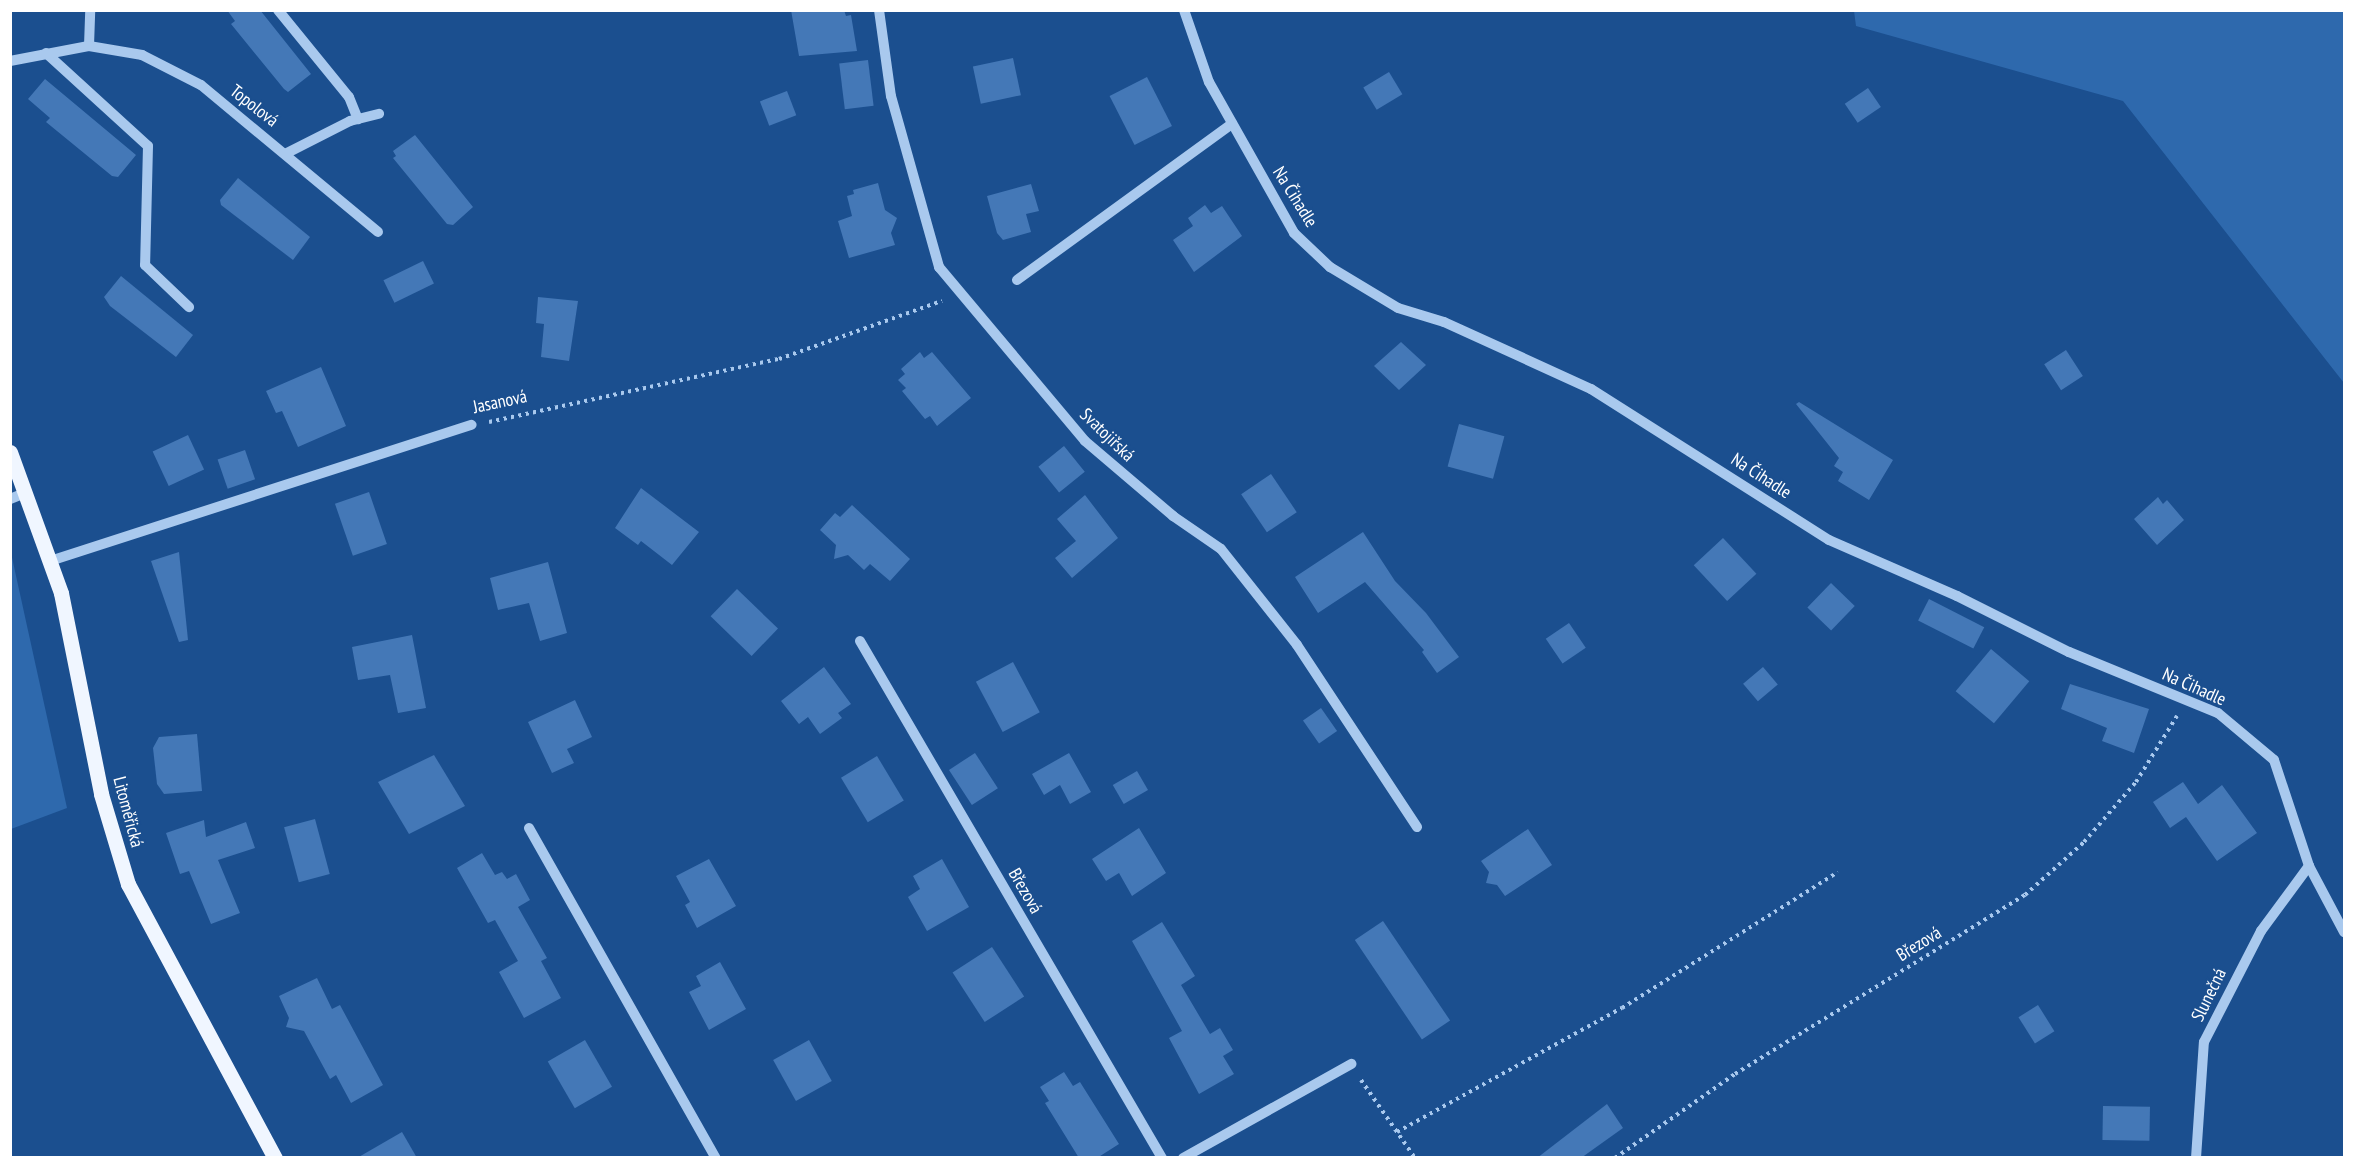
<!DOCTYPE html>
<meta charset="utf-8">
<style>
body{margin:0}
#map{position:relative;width:2355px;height:1168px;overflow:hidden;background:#1b4f8f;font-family:"PT Sans Narrow",sans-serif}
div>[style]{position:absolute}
.green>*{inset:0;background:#2e69ad}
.building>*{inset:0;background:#4478b7;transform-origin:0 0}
.path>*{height:4px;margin-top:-2px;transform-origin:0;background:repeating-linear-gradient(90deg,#a9c9ee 0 3px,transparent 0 7.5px)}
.minor>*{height:10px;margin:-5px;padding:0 5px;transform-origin:5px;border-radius:5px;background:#a9c9ee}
.major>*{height:15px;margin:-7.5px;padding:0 7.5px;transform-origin:7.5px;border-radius:7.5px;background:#f0f6ff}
span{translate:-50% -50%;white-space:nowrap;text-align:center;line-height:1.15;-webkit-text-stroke:4.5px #1b4f8f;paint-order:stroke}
.street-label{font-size:18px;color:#fff}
.frame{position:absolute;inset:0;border:12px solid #fff;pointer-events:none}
</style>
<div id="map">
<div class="green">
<div style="clip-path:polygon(1854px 11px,2344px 11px,2344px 383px,2123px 101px,1856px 26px)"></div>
<div style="clip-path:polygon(11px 553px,67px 808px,11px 829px,10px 829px)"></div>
</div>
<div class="building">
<div style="clip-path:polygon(227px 10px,260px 10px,311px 74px,288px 92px,284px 89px,231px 24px,235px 21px)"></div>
<div style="clip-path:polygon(791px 10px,844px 10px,846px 16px,851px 15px,857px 51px,799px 56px)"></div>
<div style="left:1013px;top:58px;width:38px;height:41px;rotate:78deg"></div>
<div style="left:868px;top:60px;width:46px;height:29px;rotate:83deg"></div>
<div style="left:1389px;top:72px;width:26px;height:30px;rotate:59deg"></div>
<div style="left:1147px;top:77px;width:55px;height:42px;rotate:63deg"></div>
<div style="clip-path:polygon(45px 79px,136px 155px,118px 177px,112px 176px,46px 122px,50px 118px,28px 99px)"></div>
<div style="left:1868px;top:88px;width:23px;height:28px;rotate:56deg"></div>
<div style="left:787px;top:91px;width:26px;height:29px;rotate:69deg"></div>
<div style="clip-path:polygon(415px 135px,473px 207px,453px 225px,447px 224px,393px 158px,396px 156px,393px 151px)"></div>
<div style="clip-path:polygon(238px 178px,310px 237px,293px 260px,221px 205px,220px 200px)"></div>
<div style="clip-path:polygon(878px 183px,885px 210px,897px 218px,891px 233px,895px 245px,849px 258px,838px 221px,852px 216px,847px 196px,854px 194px,853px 190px)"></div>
<div style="clip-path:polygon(1031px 184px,1039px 211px,1026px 214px,1031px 232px,1003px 240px,997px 233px,987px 196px)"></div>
<div style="clip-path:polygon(1205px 205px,1211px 213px,1222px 206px,1242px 236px,1194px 272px,1173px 240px,1193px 226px,1188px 218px)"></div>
<div style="left:423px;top:261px;width:25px;height:44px;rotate:64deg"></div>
<div style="clip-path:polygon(121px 276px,193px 335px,176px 357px,110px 306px,104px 297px)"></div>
<div style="clip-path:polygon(538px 297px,578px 301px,569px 361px,541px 357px,544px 324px,536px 323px)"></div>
<div style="clip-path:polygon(1401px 342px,1426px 365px,1399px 390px,1374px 366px)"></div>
<div style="left:2066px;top:350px;width:31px;height:26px;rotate:57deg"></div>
<div style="clip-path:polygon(920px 352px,924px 358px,932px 352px,971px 398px,937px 426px,930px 416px,925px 419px,902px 391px,906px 388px,898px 380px,905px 374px,901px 369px)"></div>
<div style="clip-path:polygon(321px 367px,346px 426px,298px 447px,282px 411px,276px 413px,266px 391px)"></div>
<div style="clip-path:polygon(1799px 402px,1893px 460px,1869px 500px,1838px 481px,1843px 472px,1834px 466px,1839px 458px,1796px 404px)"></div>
<div style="left:1459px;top:424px;width:47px;height:44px;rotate:15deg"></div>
<div style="left:188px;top:435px;width:38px;height:39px;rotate:65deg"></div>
<div style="left:1064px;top:446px;width:33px;height:33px;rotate:51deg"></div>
<div style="left:245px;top:450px;width:31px;height:29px;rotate:71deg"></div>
<div style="left:1271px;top:474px;width:46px;height:36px;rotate:56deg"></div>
<div style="clip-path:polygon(641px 488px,699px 532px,672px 565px,641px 541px,638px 545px,615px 528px)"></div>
<div style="left:369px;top:492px;width:55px;height:36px;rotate:71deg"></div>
<div style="clip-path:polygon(1085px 495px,1118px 538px,1072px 578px,1055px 558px,1076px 541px,1057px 519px)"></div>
<div style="clip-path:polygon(2158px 497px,2163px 504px,2167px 500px,2184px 520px,2157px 545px,2134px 519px)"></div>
<div style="clip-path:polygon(852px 505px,910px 559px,890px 581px,870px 564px,864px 570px,848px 555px,834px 559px,836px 545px,820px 530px,835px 513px,840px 517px)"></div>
<div style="clip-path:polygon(1363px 532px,1395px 581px,1426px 613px,1459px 657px,1437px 673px,1422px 652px,1424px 650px,1365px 582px,1318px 613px,1295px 577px)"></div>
<div style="left:1723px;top:538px;width:49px;height:40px;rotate:47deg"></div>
<div style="clip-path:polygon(179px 552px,188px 640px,179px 642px,151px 561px)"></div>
<div style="clip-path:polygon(548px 562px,567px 633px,540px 641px,529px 603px,498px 610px,490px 578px)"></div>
<div style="left:1831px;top:583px;width:33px;height:34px;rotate:44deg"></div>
<div style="left:737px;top:589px;width:57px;height:38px;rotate:44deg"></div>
<div style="left:1929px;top:599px;width:62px;height:24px;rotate:27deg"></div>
<div style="left:1569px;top:623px;width:30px;height:28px;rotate:56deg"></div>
<div style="clip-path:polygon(412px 635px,426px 708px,398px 713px,390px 675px,358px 680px,352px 647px)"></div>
<div style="left:1991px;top:649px;width:50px;height:55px;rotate:40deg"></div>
<div style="left:1013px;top:662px;width:57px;height:42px;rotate:62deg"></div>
<div style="clip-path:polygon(824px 667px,851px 704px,838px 713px,842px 718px,820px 734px,808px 717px,799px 724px,781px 701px)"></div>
<div style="left:1763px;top:667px;width:23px;height:26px;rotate:50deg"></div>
<div style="clip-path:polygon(2070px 684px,2149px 709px,2134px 753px,2102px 741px,2107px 728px,2061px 709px)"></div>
<div style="clip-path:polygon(575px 700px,592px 737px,567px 749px,574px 763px,552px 773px,528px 722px)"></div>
<div style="left:1321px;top:708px;width:28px;height:22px;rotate:55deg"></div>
<div style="clip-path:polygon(197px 734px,202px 791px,164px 794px,157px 784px,153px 748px,159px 737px)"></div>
<div style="left:975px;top:753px;width:42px;height:31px;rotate:57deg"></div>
<div style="clip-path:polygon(1069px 753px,1091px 792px,1070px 804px,1060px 785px,1044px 795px,1032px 774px)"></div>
<div style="clip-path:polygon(434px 755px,465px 806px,409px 834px,378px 782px)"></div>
<div style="left:877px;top:756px;width:52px;height:42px;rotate:59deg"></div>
<div style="left:1137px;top:771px;width:22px;height:28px;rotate:60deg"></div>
<div style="clip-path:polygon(2183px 782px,2198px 804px,2222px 785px,2257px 833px,2217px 861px,2186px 817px,2170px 828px,2153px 802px)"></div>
<div style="left:315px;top:819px;width:57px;height:32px;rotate:75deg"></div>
<div style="clip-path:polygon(204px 820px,206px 837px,246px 822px,255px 848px,218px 860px,240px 913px,211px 924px,189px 871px,180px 874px,166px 833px)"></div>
<div style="clip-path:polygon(1139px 828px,1166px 873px,1132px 896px,1119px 873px,1106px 881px,1092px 859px)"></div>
<div style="clip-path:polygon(1528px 829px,1552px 865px,1505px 896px,1497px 885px,1486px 883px,1489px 872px,1481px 861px)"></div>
<div style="clip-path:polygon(482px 853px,495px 875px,502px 872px,507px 879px,516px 874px,530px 900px,518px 907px,547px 958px,541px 961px,561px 998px,524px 1018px,499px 972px,518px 961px,495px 920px,488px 923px,457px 868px)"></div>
<div style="clip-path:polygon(709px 859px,736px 906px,697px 928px,685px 905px,690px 902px,676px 876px)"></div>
<div style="clip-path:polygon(942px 859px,969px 907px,927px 931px,908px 897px,920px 889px,913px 876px)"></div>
<div style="left:1383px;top:921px;width:120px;height:34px;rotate:56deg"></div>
<div style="clip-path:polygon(1162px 922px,1195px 976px,1181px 985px,1210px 1034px,1220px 1028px,1233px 1050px,1223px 1056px,1234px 1074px,1199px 1094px,1169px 1038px,1182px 1031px,1132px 941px)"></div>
<div style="left:992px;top:947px;width:59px;height:47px;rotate:57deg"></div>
<div style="clip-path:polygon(720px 962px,746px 1009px,709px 1030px,689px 992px,701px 986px,696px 976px)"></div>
<div style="clip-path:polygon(317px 978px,332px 1009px,340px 1005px,383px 1085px,351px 1103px,336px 1075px,330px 1079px,304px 1031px,286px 1027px,289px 1018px,279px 996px)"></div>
<div style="left:2038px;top:1005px;width:31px;height:23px;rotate:58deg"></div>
<div style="left:585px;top:1040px;width:54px;height:43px;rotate:60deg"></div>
<div style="left:809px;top:1040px;width:47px;height:41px;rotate:61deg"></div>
<div style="clip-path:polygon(1064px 1072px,1073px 1086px,1080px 1082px,1119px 1144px,1097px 1158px,1079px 1158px,1045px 1103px,1049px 1101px,1040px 1087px)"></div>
<div style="clip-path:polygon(1607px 1104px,1623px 1128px,1581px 1158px,1537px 1158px)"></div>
<div style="left:2103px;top:1106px;width:47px;height:34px;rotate:1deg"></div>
<div style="clip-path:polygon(402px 1132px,417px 1158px,357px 1158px)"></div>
</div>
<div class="path">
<div style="left:489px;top:422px;width:297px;rotate:-12.3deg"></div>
<div style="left:779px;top:359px;width:173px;rotate:-19.6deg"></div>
<div style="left:1361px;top:1080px;width:95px;rotate:55.3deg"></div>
<div style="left:1397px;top:1132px;width:257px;rotate:-28.9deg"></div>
<div style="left:1622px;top:1008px;width:255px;rotate:-32.2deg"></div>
<div style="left:1615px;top:1158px;width:146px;rotate:-35deg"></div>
<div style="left:1735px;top:1074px;width:341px;rotate:-31.7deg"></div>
<div style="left:2025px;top:895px;width:79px;rotate:-41.9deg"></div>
<div style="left:2084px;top:842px;width:79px;rotate:-49.1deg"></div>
<div style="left:2136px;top:782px;width:78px;rotate:-58.2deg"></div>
</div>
<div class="minor">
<div style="left:278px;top:10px;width:112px;rotate:50.8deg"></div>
<div style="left:349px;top:97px;width:24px;rotate:68deg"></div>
<div style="left:879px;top:10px;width:87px;rotate:82.1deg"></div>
<div style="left:891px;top:96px;width:178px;rotate:74.3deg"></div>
<div style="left:939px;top:267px;width:227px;rotate:50deg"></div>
<div style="left:1085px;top:441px;width:116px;rotate:40.4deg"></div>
<div style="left:1173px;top:516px;width:58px;rotate:34.5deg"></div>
<div style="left:1221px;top:549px;width:122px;rotate:51.6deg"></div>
<div style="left:1297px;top:645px;width:218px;rotate:56.6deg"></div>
<div style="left:1184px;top:10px;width:76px;rotate:70.9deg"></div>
<div style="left:1209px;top:82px;width:173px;rotate:60.6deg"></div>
<div style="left:1294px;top:233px;width:50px;rotate:43.4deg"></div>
<div style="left:1330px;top:267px;width:79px;rotate:31.1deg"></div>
<div style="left:1398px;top:308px;width:48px;rotate:16.9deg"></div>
<div style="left:1444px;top:322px;width:162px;rotate:24.5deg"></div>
<div style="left:1591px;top:389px;width:282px;rotate:32.4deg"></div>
<div style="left:1829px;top:540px;width:140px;rotate:23.6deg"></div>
<div style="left:1957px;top:596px;width:125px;rotate:26.6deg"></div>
<div style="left:2069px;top:652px;width:161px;rotate:22.3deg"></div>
<div style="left:2218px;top:713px;width:73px;rotate:40deg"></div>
<div style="left:2274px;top:760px;width:112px;rotate:71.7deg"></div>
<div style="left:2309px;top:866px;width:75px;rotate:62.1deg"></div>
<div style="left:89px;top:46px;width:36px;rotate:-88deg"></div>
<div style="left:46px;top:53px;width:138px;rotate:42.4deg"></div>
<div style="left:148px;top:146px;width:119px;rotate:91.4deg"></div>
<div style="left:145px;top:265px;width:61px;rotate:43.7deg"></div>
<div style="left:10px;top:61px;width:80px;rotate:-10.8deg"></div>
<div style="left:89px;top:46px;width:54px;rotate:9.6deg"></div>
<div style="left:142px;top:55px;width:66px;rotate:27deg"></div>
<div style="left:201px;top:85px;width:230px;rotate:39.7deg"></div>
<div style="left:287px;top:153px;width:71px;rotate:-26.9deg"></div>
<div style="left:350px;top:121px;width:30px;rotate:-14deg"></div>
<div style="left:1017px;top:280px;width:266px;rotate:-36deg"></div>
<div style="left:10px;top:499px;width:18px;rotate:-22deg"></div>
<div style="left:50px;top:561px;width:443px;rotate:-17.9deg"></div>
<div style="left:860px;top:641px;width:599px;rotate:59.71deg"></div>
<div style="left:529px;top:828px;width:379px;rotate:60.5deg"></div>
<div style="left:1183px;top:1158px;width:193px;rotate:-29.2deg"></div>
<div style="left:2196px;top:1158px;width:116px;rotate:-86.1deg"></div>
<div style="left:2204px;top:1042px;width:125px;rotate:-62.8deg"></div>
<div style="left:2261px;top:931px;width:81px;rotate:-53.6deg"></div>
</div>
<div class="major">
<div style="left:10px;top:452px;width:150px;rotate:70.1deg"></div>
<div style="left:61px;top:593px;width:205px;rotate:78.7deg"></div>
<div style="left:101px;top:794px;width:94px;rotate:73.3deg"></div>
<div style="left:128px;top:884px;width:311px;rotate:61.8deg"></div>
</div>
<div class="street-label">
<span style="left:254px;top:106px;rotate:38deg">Topolová</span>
<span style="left:1295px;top:197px;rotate:58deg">Na Čihadle</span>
<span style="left:500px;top:402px;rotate:-12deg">Jasanová</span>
<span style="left:1107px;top:435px;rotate:44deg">Svatojiřská</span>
<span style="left:1761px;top:476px;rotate:33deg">Na Čihadle</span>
<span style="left:2194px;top:687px;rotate:24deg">Na Čihadle</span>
<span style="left:128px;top:812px;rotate:75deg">Litoměřická</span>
<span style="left:1025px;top:891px;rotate:60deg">Březová</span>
<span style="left:1919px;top:944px;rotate:-32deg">Březová</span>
<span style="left:2209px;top:995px;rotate:-64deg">Slunečná</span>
</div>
<div class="frame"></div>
</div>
